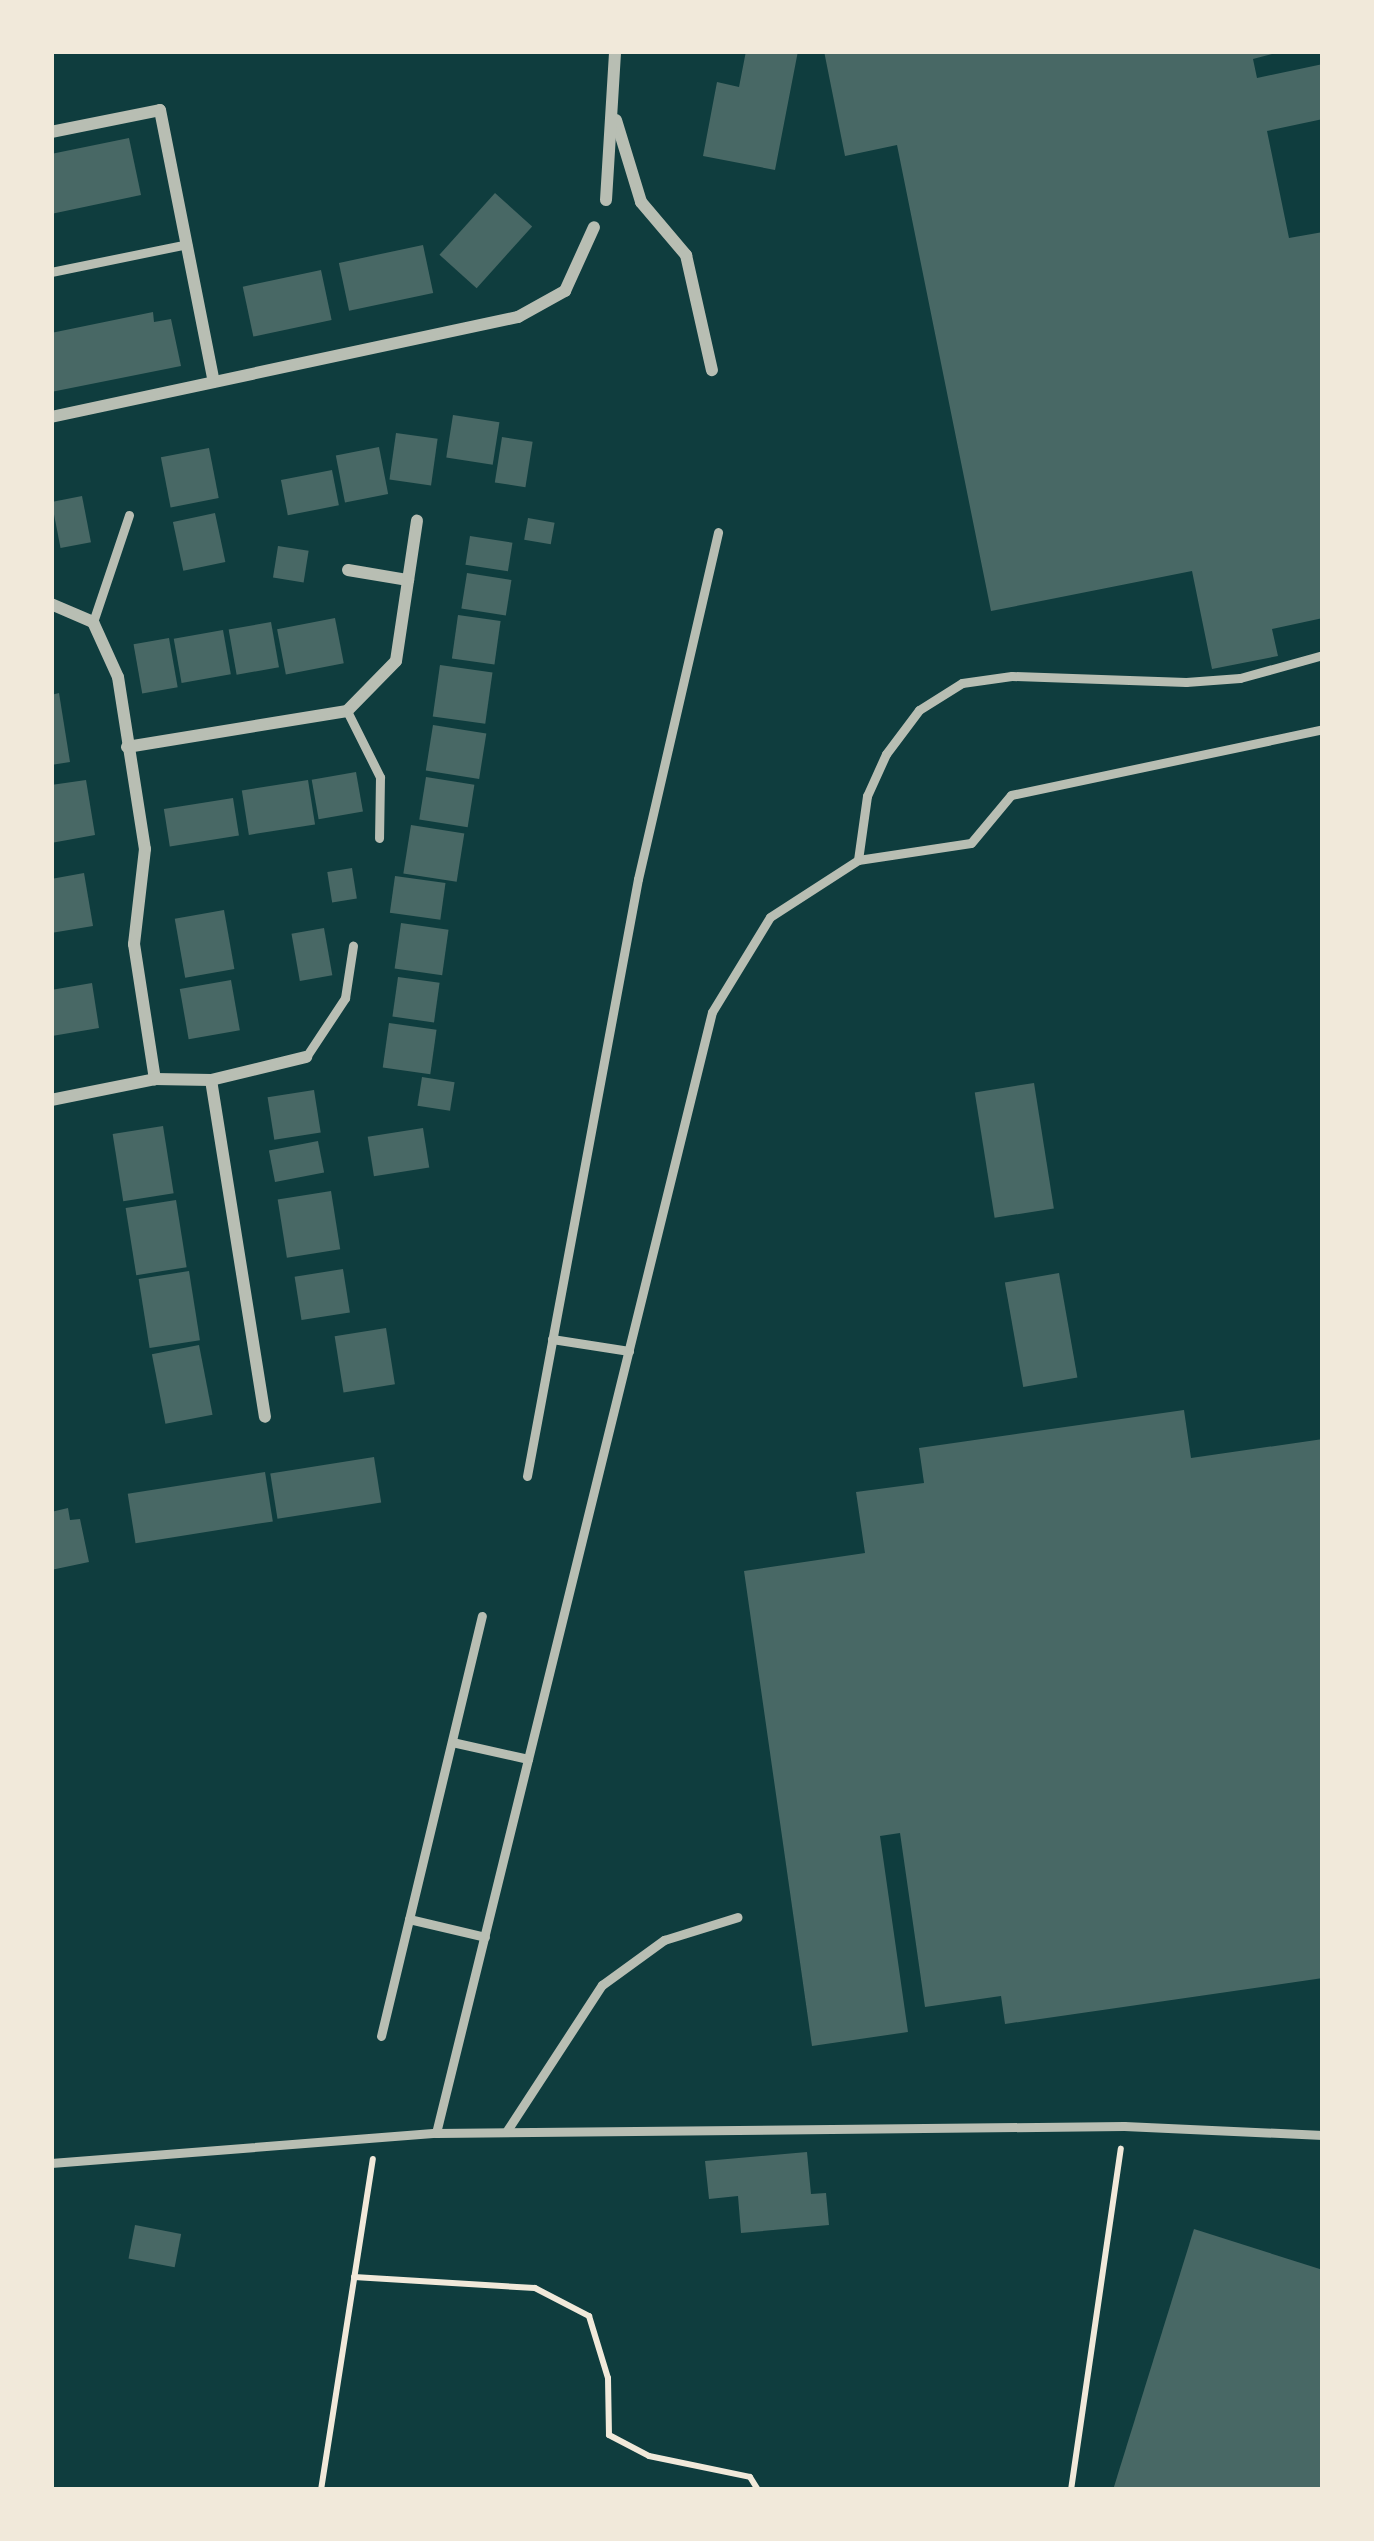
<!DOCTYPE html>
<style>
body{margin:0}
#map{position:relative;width:1374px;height:2541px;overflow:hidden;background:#0f3d3e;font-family:"PT Sans Narrow",sans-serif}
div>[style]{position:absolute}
.building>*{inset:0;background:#486865;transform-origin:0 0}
.path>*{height:6px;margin:-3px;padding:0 3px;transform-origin:3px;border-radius:3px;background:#f1e9da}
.service>*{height:9px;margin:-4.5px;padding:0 4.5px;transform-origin:4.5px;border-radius:4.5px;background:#b8beb3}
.minor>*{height:12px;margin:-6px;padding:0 6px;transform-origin:6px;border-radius:6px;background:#b8beb3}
span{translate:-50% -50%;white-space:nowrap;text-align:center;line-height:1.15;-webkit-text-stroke:10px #f1e9da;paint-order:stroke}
.frame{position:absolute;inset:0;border:54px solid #f1e9da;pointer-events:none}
</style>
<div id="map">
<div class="building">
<div style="clip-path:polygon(746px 51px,798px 51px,775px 170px,703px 156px,717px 82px,739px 87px)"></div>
<div style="clip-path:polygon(824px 51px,1284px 51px,1253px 59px,1257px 78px,1323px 64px,1323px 119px,1267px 131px,1289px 238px,1323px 232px,1323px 618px,1272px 629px,1278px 656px,1212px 669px,1192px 571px,991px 611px,897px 145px,845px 156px)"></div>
<div style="clip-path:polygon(129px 138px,141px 195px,51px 214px,51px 154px)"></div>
<div style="left:495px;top:193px;width:50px;height:83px;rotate:42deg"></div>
<div style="left:423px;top:245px;width:49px;height:86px;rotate:78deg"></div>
<div style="left:321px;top:270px;width:51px;height:80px;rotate:78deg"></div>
<div style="clip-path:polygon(153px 312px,154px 322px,171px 319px,181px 366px,51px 392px,51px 333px)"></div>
<div style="left:453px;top:415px;width:47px;height:43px;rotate:9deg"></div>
<div style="left:396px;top:433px;width:42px;height:47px;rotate:8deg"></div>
<div style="left:502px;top:437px;width:31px;height:46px;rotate:9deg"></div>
<div style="left:379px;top:447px;width:48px;height:44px;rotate:79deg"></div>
<div style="left:209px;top:448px;width:51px;height:49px;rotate:79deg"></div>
<div style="left:332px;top:470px;width:36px;height:52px;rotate:79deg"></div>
<div style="left:82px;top:496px;width:47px;height:31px;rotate:79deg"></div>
<div style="left:215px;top:513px;width:50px;height:43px;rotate:78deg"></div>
<div style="left:528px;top:518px;width:27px;height:22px;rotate:10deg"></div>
<div style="left:470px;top:536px;width:43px;height:29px;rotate:9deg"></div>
<div style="left:278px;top:546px;width:31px;height:32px;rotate:9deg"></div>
<div style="left:467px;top:573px;width:45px;height:36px;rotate:9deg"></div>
<div style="left:458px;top:615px;width:43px;height:44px;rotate:8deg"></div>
<div style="left:335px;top:618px;width:46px;height:59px;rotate:79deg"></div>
<div style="left:271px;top:622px;width:46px;height:43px;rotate:80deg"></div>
<div style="left:223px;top:630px;width:45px;height:50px;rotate:80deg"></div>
<div style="left:169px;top:638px;width:50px;height:36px;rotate:80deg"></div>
<div style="left:440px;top:665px;width:53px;height:52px;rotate:8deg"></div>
<div style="clip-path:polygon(59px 693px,70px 762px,51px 765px,51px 695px)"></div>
<div style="left:433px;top:725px;width:54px;height:46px;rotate:9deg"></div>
<div style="left:356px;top:772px;width:40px;height:45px;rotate:80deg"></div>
<div style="left:426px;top:777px;width:49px;height:43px;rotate:9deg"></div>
<div style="clip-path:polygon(86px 780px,95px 835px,51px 843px,51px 785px)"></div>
<div style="left:308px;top:780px;width:45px;height:67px;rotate:81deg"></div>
<div style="left:233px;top:798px;width:38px;height:70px;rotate:81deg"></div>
<div style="left:411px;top:825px;width:54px;height:49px;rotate:9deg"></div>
<div style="left:352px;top:868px;width:31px;height:25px;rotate:81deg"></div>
<div style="clip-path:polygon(84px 873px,93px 926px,51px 933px,51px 879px)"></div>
<div style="left:395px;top:876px;width:51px;height:37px;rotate:8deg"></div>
<div style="left:224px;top:910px;width:60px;height:50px;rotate:80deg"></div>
<div style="left:401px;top:923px;width:48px;height:46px;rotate:8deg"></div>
<div style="left:324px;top:928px;width:48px;height:33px;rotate:80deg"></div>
<div style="left:398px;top:977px;width:42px;height:40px;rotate:8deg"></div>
<div style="left:231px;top:980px;width:51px;height:52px;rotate:80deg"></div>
<div style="clip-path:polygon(92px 983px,99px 1028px,52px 1036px,51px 990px)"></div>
<div style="left:389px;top:1023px;width:48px;height:45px;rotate:8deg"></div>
<div style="left:422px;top:1077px;width:33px;height:29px;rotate:9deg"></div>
<div style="left:1034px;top:1083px;width:127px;height:60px;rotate:81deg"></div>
<div style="left:314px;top:1090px;width:43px;height:47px;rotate:81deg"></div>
<div style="left:163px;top:1126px;width:68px;height:51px;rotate:81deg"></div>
<div style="left:423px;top:1128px;width:40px;height:56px;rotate:81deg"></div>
<div style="left:318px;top:1141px;width:32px;height:50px;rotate:79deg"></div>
<div style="left:331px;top:1191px;width:59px;height:54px;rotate:81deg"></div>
<div style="left:176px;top:1200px;width:68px;height:51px;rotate:81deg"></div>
<div style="left:343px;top:1269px;width:44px;height:49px;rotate:81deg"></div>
<div style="left:189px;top:1271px;width:70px;height:51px;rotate:81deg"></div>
<div style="left:1059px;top:1273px;width:106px;height:55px;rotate:80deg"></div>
<div style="left:386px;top:1328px;width:57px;height:52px;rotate:81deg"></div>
<div style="left:199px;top:1345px;width:71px;height:48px;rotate:79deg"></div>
<div style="clip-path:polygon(1184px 1410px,1191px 1458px,1323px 1439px,1323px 1978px,1005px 2024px,1001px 1996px,925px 2007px,900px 1833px,880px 1836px,908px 2032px,812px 2046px,744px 1571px,865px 1553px,856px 1492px,924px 1483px,919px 1448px)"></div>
<div style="left:374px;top:1457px;width:46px;height:105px;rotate:81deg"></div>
<div style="left:265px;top:1472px;width:50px;height:139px;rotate:81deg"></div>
<div style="clip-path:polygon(68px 1508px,70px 1520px,80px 1519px,89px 1562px,51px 1570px,51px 1512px)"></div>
<div style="clip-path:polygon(807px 2152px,811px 2194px,826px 2193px,829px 2225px,741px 2233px,738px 2196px,709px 2199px,705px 2161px)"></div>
<div style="left:135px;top:2225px;width:47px;height:34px;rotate:11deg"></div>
<div style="clip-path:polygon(1194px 2229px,1323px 2270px,1323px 2490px,1113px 2490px)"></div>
</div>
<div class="path">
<div style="left:354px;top:2277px;width:181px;rotate:3.5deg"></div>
<div style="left:535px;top:2288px;width:61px;rotate:27.4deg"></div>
<div style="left:589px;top:2316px;width:65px;rotate:73deg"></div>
<div style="left:608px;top:2378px;width:57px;rotate:89deg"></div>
<div style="left:609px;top:2435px;width:45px;rotate:27.7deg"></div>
<div style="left:649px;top:2456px;width:103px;rotate:11.7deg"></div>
<div style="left:750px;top:2477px;width:15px;rotate:58deg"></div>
<div style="left:321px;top:2490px;width:335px;rotate:-81.1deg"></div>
<div style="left:1071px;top:2490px;width:345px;rotate:-81.7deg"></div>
</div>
<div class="service">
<div style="left:51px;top:272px;width:139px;rotate:-11.6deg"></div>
<div style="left:93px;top:622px;width:113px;rotate:-71.4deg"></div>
<div style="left:347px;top:711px;width:74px;rotate:63.4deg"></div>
<div style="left:380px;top:777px;width:61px;rotate:90.9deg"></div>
<div style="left:858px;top:860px;width:65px;rotate:-82deg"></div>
<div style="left:867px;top:796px;width:46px;rotate:-65.7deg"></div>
<div style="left:886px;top:754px;width:55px;rotate:-53.1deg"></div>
<div style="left:919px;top:710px;width:51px;rotate:-32.1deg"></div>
<div style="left:962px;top:683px;width:50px;rotate:-8deg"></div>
<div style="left:1012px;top:676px;width:174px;rotate:2deg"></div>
<div style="left:1186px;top:682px;width:54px;rotate:-4.2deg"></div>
<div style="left:1240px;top:678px;width:86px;rotate:-15.5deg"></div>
<div style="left:306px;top:1057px;width:71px;rotate:-56.5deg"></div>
<div style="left:345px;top:998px;width:53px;rotate:-81.3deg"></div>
<div style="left:552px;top:1339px;width:78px;rotate:8.9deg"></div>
<div style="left:527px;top:1476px;width:607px;rotate:-79.47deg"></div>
<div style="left:638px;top:879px;width:356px;rotate:-77deg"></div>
<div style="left:452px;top:1742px;width:78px;rotate:12.6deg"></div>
<div style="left:409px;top:1919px;width:78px;rotate:13.3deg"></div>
<div style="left:381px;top:2036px;width:432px;rotate:-76.5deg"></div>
<div style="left:506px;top:2132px;width:176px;rotate:-56.9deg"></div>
<div style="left:602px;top:1985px;width:77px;rotate:-36deg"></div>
<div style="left:664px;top:1940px;width:77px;rotate:-17.3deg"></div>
<div style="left:436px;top:2133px;width:1154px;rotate:-76.17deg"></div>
<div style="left:712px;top:1012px;width:111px;rotate:-58.6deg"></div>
<div style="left:770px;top:917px;width:105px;rotate:-32.9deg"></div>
<div style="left:858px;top:860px;width:114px;rotate:-8.6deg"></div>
<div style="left:971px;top:843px;width:62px;rotate:-50.2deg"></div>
<div style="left:1011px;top:795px;width:319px;rotate:-11.9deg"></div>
<div style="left:51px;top:2163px;width:386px;rotate:-4.5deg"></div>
<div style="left:436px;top:2133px;width:688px;rotate:-0.58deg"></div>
<div style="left:1124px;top:2126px;width:199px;rotate:2.6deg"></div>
</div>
<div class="minor">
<div style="left:616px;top:120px;width:86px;rotate:73deg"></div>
<div style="left:641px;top:202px;width:70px;rotate:49.7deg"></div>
<div style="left:686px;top:255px;width:118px;rotate:77.3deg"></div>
<div style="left:51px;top:132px;width:111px;rotate:-11.4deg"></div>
<div style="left:160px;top:110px;width:277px;rotate:78.8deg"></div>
<div style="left:606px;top:200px;width:149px;rotate:-86.5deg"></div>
<div style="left:51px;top:417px;width:478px;rotate:-12.1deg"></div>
<div style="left:518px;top:317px;width:54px;rotate:-29deg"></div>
<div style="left:565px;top:291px;width:70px;rotate:-65.6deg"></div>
<div style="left:348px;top:570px;width:61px;rotate:9.5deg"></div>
<div style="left:51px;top:604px;width:46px;rotate:23.2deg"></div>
<div style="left:93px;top:622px;width:60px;rotate:65.6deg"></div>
<div style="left:118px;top:677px;width:174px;rotate:81.1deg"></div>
<div style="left:145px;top:849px;width:96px;rotate:96.6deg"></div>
<div style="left:134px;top:944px;width:137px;rotate:81.2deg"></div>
<div style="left:127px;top:747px;width:223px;rotate:-9.3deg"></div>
<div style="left:347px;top:711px;width:70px;rotate:-45.6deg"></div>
<div style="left:396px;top:661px;width:142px;rotate:-81.5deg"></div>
<div style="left:211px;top:1080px;width:341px;rotate:80.9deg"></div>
<div style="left:51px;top:1100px;width:106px;rotate:-11.4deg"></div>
<div style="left:155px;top:1079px;width:56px;rotate:1deg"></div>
<div style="left:211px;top:1080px;width:98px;rotate:-13.6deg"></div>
</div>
<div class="frame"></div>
</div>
